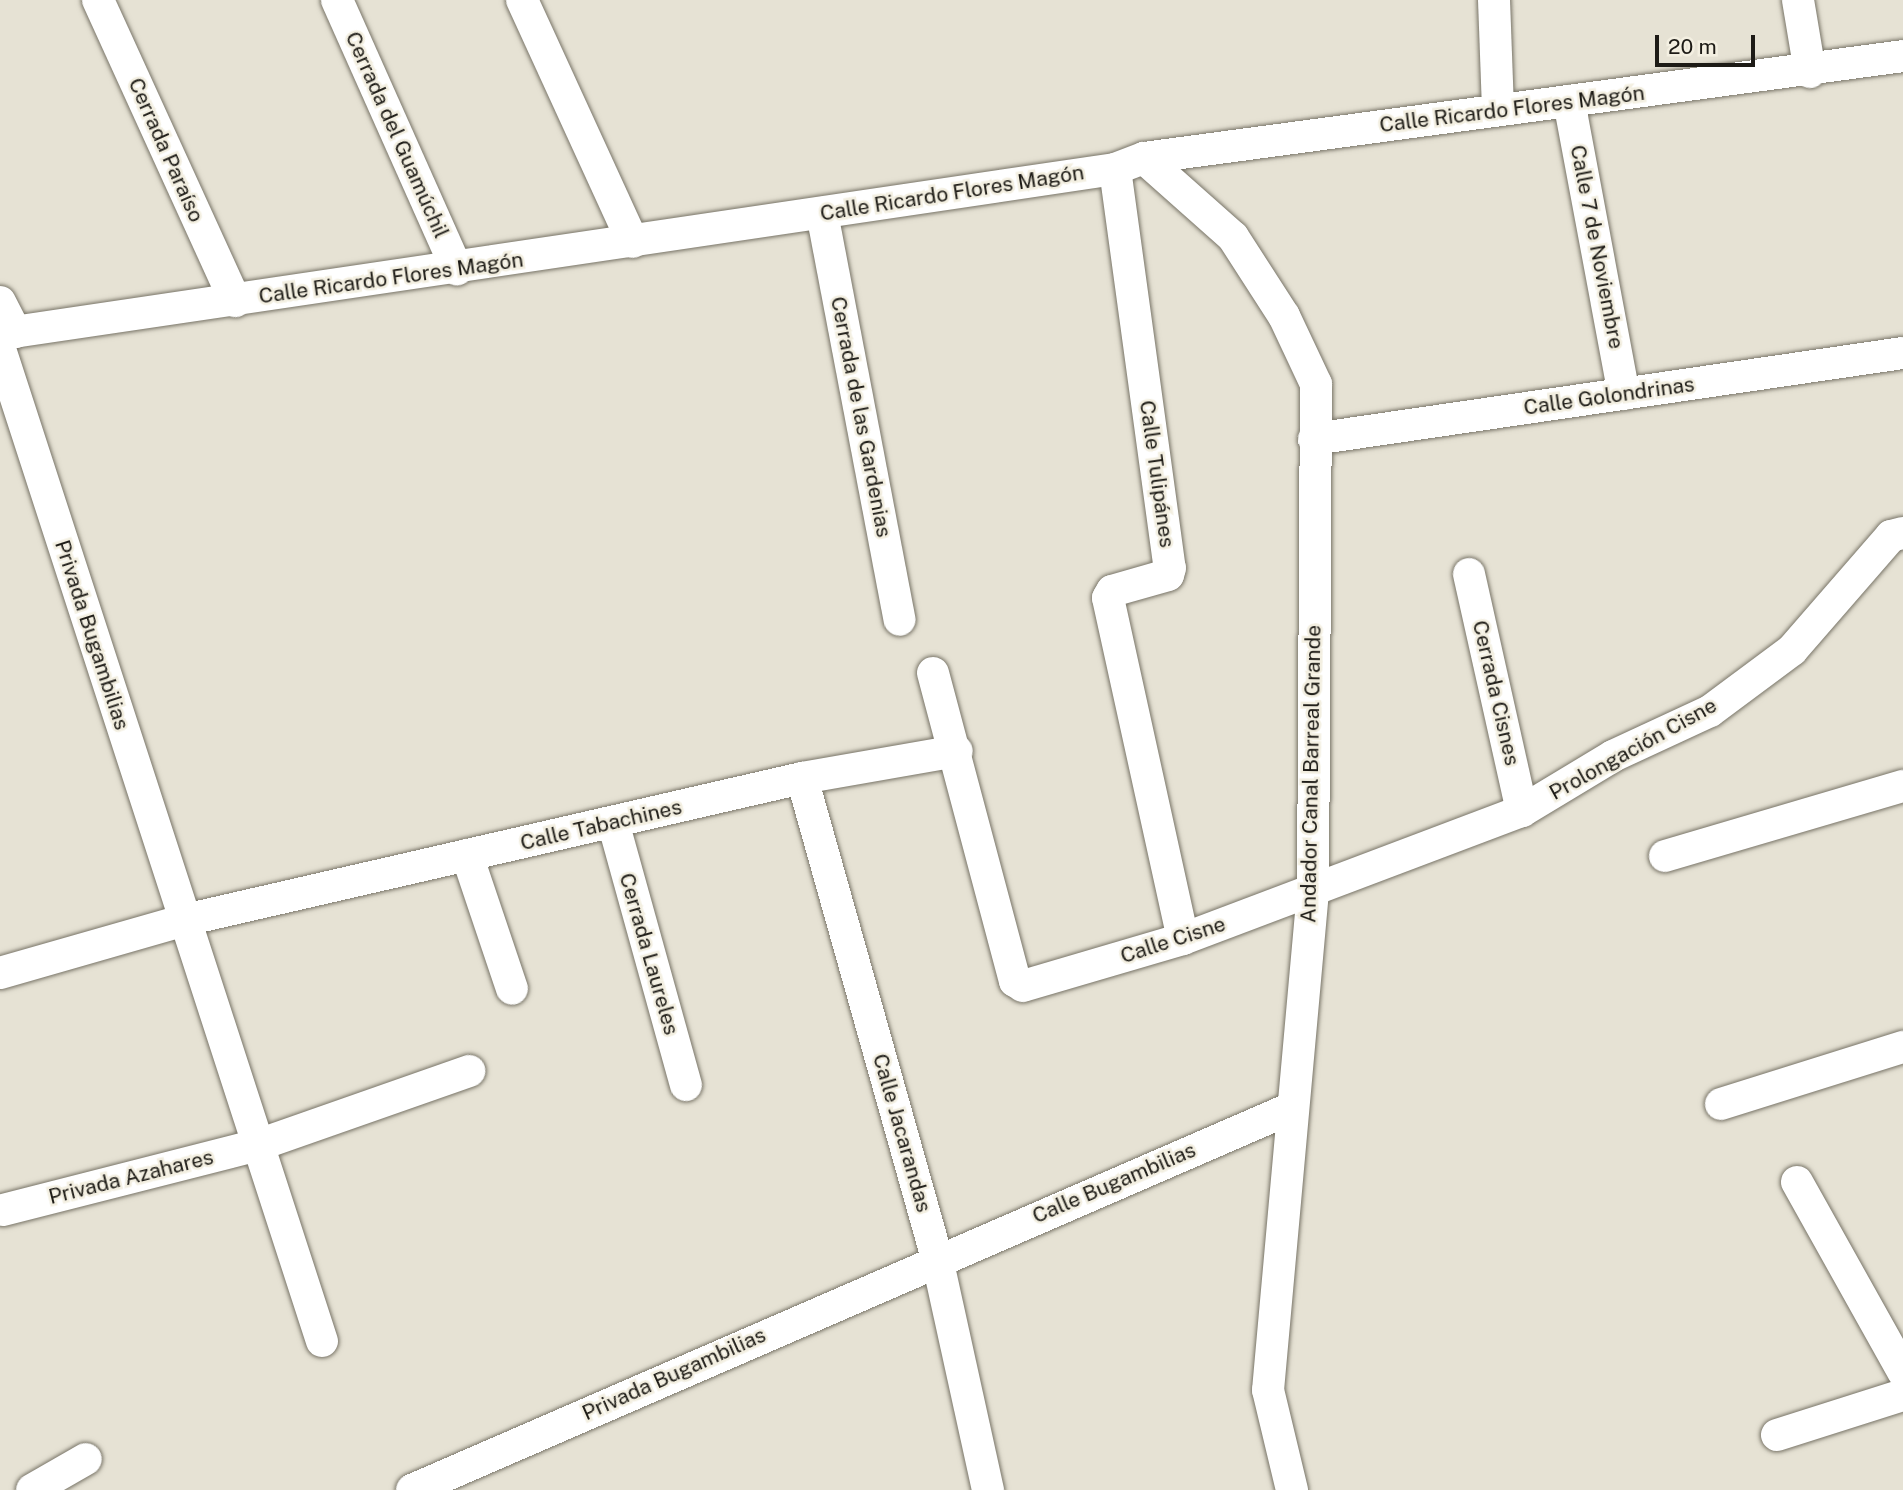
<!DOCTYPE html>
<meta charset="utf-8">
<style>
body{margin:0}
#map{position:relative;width:1903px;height:1490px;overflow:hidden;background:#e6e2d4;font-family:"Public Sans",sans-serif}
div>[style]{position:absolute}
.roads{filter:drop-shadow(0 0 2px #787467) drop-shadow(0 0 2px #787467)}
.street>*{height:32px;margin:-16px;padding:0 16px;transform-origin:16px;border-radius:16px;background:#fff}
span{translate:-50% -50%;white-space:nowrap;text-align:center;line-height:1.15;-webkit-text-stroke:5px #f3efe1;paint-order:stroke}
.street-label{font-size:21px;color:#1d1b16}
.scale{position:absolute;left:1655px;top:35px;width:100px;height:32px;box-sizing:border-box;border:4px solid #1d1b16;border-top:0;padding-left:9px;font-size:21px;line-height:24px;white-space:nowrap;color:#1d1b16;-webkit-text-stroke:5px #f3efe1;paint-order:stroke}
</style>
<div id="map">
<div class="roads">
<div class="street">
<div style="left:98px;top:0;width:331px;rotate:65.5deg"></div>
<div style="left:337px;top:0;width:295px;rotate:66deg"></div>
<div style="left:522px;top:0;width:266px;rotate:65.4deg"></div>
<div style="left:1494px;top:0;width:109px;rotate:87.9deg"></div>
<div style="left:1798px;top:0;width:73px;rotate:80.5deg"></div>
<div style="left:1569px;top:101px;width:298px;rotate:79.4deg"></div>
<div style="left:1144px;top:158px;width:119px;rotate:41.6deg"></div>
<div style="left:1233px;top:237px;width:94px;rotate:57.2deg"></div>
<div style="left:1284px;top:316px;width:75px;rotate:64.8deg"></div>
<div style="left:1316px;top:384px;width:507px;rotate:90.34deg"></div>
<div style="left:1313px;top:891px;width:501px;rotate:95.15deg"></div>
<div style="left:1268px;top:1390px;width:103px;rotate:76.5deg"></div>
<div style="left:1115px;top:169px;width:403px;rotate:82.2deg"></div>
<div style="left:1170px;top:568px;width:7px;rotate:106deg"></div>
<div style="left:1168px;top:575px;width:58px;rotate:164.1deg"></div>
<div style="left:1112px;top:591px;width:8px;rotate:120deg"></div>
<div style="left:1108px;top:598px;width:349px;rotate:77.6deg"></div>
<div style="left:822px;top:213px;width:414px;rotate:79.2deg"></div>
<div style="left:0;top:302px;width:34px;rotate:63deg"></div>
<div style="left:0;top:334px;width:1127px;rotate:-8.42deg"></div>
<div style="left:1115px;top:169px;width:31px;rotate:-21deg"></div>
<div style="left:1144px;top:158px;width:766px;rotate:-7.65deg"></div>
<div style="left:0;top:349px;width:1043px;rotate:72.02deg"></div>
<div style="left:1314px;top:439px;width:595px;rotate:-8.31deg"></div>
<div style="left:1469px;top:574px;width:243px;rotate:77.4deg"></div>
<div style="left:933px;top:673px;width:319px;rotate:75.1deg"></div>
<div style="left:1015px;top:981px;width:9px;rotate:32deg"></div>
<div style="left:1023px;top:986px;width:167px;rotate:-16.4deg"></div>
<div style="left:1183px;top:939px;width:362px;rotate:-20.7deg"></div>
<div style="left:1522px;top:811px;width:106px;rotate:-31.1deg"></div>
<div style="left:1613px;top:756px;width:107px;rotate:-24.9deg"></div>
<div style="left:1710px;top:711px;width:102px;rotate:-36.6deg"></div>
<div style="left:1792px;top:650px;width:151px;rotate:-49deg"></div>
<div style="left:1891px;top:536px;width:12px;rotate:-14deg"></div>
<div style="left:802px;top:778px;width:499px;rotate:74.3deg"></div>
<div style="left:937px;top:1258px;width:238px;rotate:77.6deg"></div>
<div style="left:613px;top:822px;width:273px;rotate:74.5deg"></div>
<div style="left:467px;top:855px;width:141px;rotate:71.4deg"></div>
<div style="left:1665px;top:856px;width:248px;rotate:-16.4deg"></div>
<div style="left:0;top:973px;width:192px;rotate:-16deg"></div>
<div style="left:185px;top:920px;width:633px;rotate:-12.96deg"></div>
<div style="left:802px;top:778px;width:157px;rotate:-9.9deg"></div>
<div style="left:1721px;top:1104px;width:191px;rotate:-17.4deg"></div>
<div style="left:1797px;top:1182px;width:218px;rotate:60.8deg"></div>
<div style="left:3px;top:1210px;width:263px;rotate:-14.3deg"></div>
<div style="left:258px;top:1145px;width:224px;rotate:-19.3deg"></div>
<div style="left:1777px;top:1435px;width:132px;rotate:-17.6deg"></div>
<div style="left:32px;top:1490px;width:62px;rotate:-29.9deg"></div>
<div style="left:412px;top:1490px;width:959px;rotate:-23.47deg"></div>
</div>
</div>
<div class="street-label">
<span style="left:1512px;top:109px;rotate:-7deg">Calle Ricardo Flores Magón</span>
<span style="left:397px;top:135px;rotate:66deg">Cerrada del Guamúchil</span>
<span style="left:166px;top:150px;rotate:66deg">Cerrada Paraíso</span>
<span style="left:952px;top:193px;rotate:-9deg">Calle Ricardo Flores Magón</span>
<span style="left:1597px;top:247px;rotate:79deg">Calle 7 de Noviembre</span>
<span style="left:391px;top:278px;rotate:-8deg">Calle Ricardo Flores Magón</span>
<span style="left:1609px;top:396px;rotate:-8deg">Calle Golondrinas</span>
<span style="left:861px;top:417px;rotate:79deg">Cerrada de las Gardenias</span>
<span style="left:1157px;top:474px;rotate:82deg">Calle Tulipánes</span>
<span style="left:92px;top:635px;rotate:72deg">Privada Bugambilias</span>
<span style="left:1496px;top:693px;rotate:77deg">Cerrada Cisnes</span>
<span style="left:1633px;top:749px;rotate:-29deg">Prolongación Cisne</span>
<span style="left:1311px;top:774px;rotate:-89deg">Andador Canal Barreal Grande</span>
<span style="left:601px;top:825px;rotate:-13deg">Calle Tabachines</span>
<span style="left:1173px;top:940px;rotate:-18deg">Calle Cisne</span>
<span style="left:649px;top:954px;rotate:74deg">Cerrada Laureles</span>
<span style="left:902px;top:1133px;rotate:74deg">Calle Jacarandas</span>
<span style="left:131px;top:1177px;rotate:-14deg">Privada Azahares</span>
<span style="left:1114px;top:1183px;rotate:-23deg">Calle Bugambilias</span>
<span style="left:674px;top:1374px;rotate:-24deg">Privada Bugambilias</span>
</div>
<div class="scale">20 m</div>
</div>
